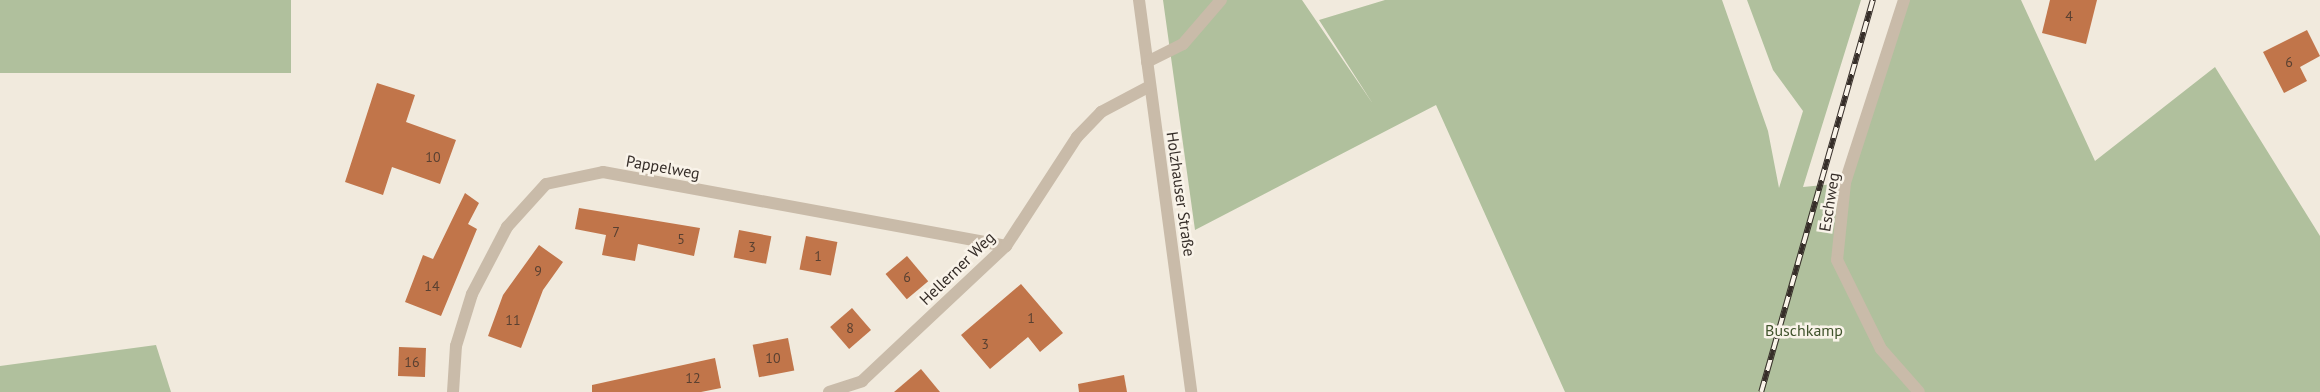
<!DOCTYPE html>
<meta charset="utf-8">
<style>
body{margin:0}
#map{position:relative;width:2320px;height:392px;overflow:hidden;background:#f1eadd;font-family:"PT Sans",sans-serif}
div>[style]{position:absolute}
.green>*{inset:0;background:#b0c09d;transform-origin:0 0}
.building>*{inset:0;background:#c1754a;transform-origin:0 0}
.minor>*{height:12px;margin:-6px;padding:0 6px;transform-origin:6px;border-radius:6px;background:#c9bba9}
.rail>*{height:5.5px;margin-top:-2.75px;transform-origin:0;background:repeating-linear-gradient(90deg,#f9f3e9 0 11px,#362e29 0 22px);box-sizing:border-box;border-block:1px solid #362e29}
span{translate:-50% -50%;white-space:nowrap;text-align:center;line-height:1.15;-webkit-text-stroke:5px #f9f3e9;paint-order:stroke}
.number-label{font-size:14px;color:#594031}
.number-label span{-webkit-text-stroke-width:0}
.street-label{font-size:16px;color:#362e29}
.park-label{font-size:16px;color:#41542d}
</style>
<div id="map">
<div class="green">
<div style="left:0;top:0;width:291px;height:73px"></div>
<div style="clip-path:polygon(1163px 0,1302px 0,1373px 104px,1319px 20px,1385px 0,1722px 0,1768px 131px,1779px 188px,1803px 111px,1773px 70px,1747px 0,1861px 0,1803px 187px,1845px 183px,1904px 0,2021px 0,2095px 161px,2215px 67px,2320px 236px,2320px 392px,1565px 392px,1436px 105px,1195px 230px)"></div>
<div style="clip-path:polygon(156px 345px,171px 392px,0 392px,0 366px)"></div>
</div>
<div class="building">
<div style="clip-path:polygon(2050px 0,2097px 0,2086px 44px,2042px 33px)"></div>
<div style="clip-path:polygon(2307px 30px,2320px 56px,2300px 67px,2307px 81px,2284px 93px,2263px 52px)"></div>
<div style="clip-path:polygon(377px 83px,415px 95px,406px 122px,456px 140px,440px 184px,392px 167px,383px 195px,345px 182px)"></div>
<div style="clip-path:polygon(465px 193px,479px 203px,468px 224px,477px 229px,441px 316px,405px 302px,423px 255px,433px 259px)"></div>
<div style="clip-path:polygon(579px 208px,700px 228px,694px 256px,638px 244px,635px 261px,602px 255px,606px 235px,575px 229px)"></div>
<div style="left:739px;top:230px;width:33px;height:28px;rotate:11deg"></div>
<div style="left:806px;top:236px;width:32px;height:34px;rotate:11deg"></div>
<div style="clip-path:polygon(539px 245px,563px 262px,543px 290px,521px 348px,488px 336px,503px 295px)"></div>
<div style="left:907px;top:256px;width:33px;height:28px;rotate:50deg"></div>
<div style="clip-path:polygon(1021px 284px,1063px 333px,1040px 352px,1028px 337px,990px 369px,961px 335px)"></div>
<div style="left:852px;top:308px;width:29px;height:29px;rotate:49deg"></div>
<div style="left:788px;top:338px;width:33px;height:36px;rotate:79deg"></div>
<div style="left:399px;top:347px;width:27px;height:29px;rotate:2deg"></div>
<div style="clip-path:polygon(715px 358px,721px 388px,701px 392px,592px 392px,592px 385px)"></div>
<div style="clip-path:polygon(921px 369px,940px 392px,894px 392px)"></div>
<div style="clip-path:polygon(1124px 375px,1127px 392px,1079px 392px,1078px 384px)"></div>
</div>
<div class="minor">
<div style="left:1139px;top:0;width:395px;rotate:82.4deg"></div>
<div style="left:1904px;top:0;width:192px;rotate:107.9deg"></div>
<div style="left:1845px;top:183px;width:77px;rotate:95.9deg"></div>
<div style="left:1837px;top:260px;width:99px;rotate:63.7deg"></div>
<div style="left:1881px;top:349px;width:57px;rotate:48.5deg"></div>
<div style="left:1147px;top:62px;width:40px;rotate:-26.6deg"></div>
<div style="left:1183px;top:44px;width:58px;rotate:-49.2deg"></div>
<div style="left:453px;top:392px;width:46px;rotate:-86.3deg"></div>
<div style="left:456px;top:346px;width:54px;rotate:-72.9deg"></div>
<div style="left:472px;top:294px;width:76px;rotate:-62.4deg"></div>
<div style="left:507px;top:227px;width:58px;rotate:-47.8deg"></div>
<div style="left:546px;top:184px;width:58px;rotate:-11.9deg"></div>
<div style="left:603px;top:172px;width:410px;rotate:10.4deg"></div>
<div style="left:829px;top:392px;width:35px;rotate:-18deg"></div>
<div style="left:862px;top:381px;width:197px;rotate:-43.2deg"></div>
<div style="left:1006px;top:246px;width:130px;rotate:-56.9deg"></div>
<div style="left:1077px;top:137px;width:35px;rotate:-46deg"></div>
<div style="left:1101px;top:112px;width:55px;rotate:-28deg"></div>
</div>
<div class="rail">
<div style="left:1761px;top:392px;width:408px;rotate:-74.1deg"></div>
</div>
<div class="number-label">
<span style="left:2069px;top:16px">4</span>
<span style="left:2289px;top:62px">6</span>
<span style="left:433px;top:157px">10</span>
<span style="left:616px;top:232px">7</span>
<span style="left:681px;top:239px">5</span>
<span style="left:752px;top:247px">3</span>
<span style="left:818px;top:256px">1</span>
<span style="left:538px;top:271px">9</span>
<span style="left:907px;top:277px">6</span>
<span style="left:432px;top:286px">14</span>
<span style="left:1031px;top:318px">1</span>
<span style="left:513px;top:320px">11</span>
<span style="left:850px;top:328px">8</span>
<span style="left:985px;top:344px">3</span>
<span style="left:773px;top:358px">10</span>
<span style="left:412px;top:362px">16</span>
<span style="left:693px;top:378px">12</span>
</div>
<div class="street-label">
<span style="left:663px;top:167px;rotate:10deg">Pappelweg</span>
<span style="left:1181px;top:194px;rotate:82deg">Holzhauser Straße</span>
<span style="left:1829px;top:202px;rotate:-81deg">Eschweg</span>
<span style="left:957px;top:268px;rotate:-44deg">Hellerner Weg</span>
</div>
<div class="park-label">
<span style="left:1804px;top:330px">Buschkamp</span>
</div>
</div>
